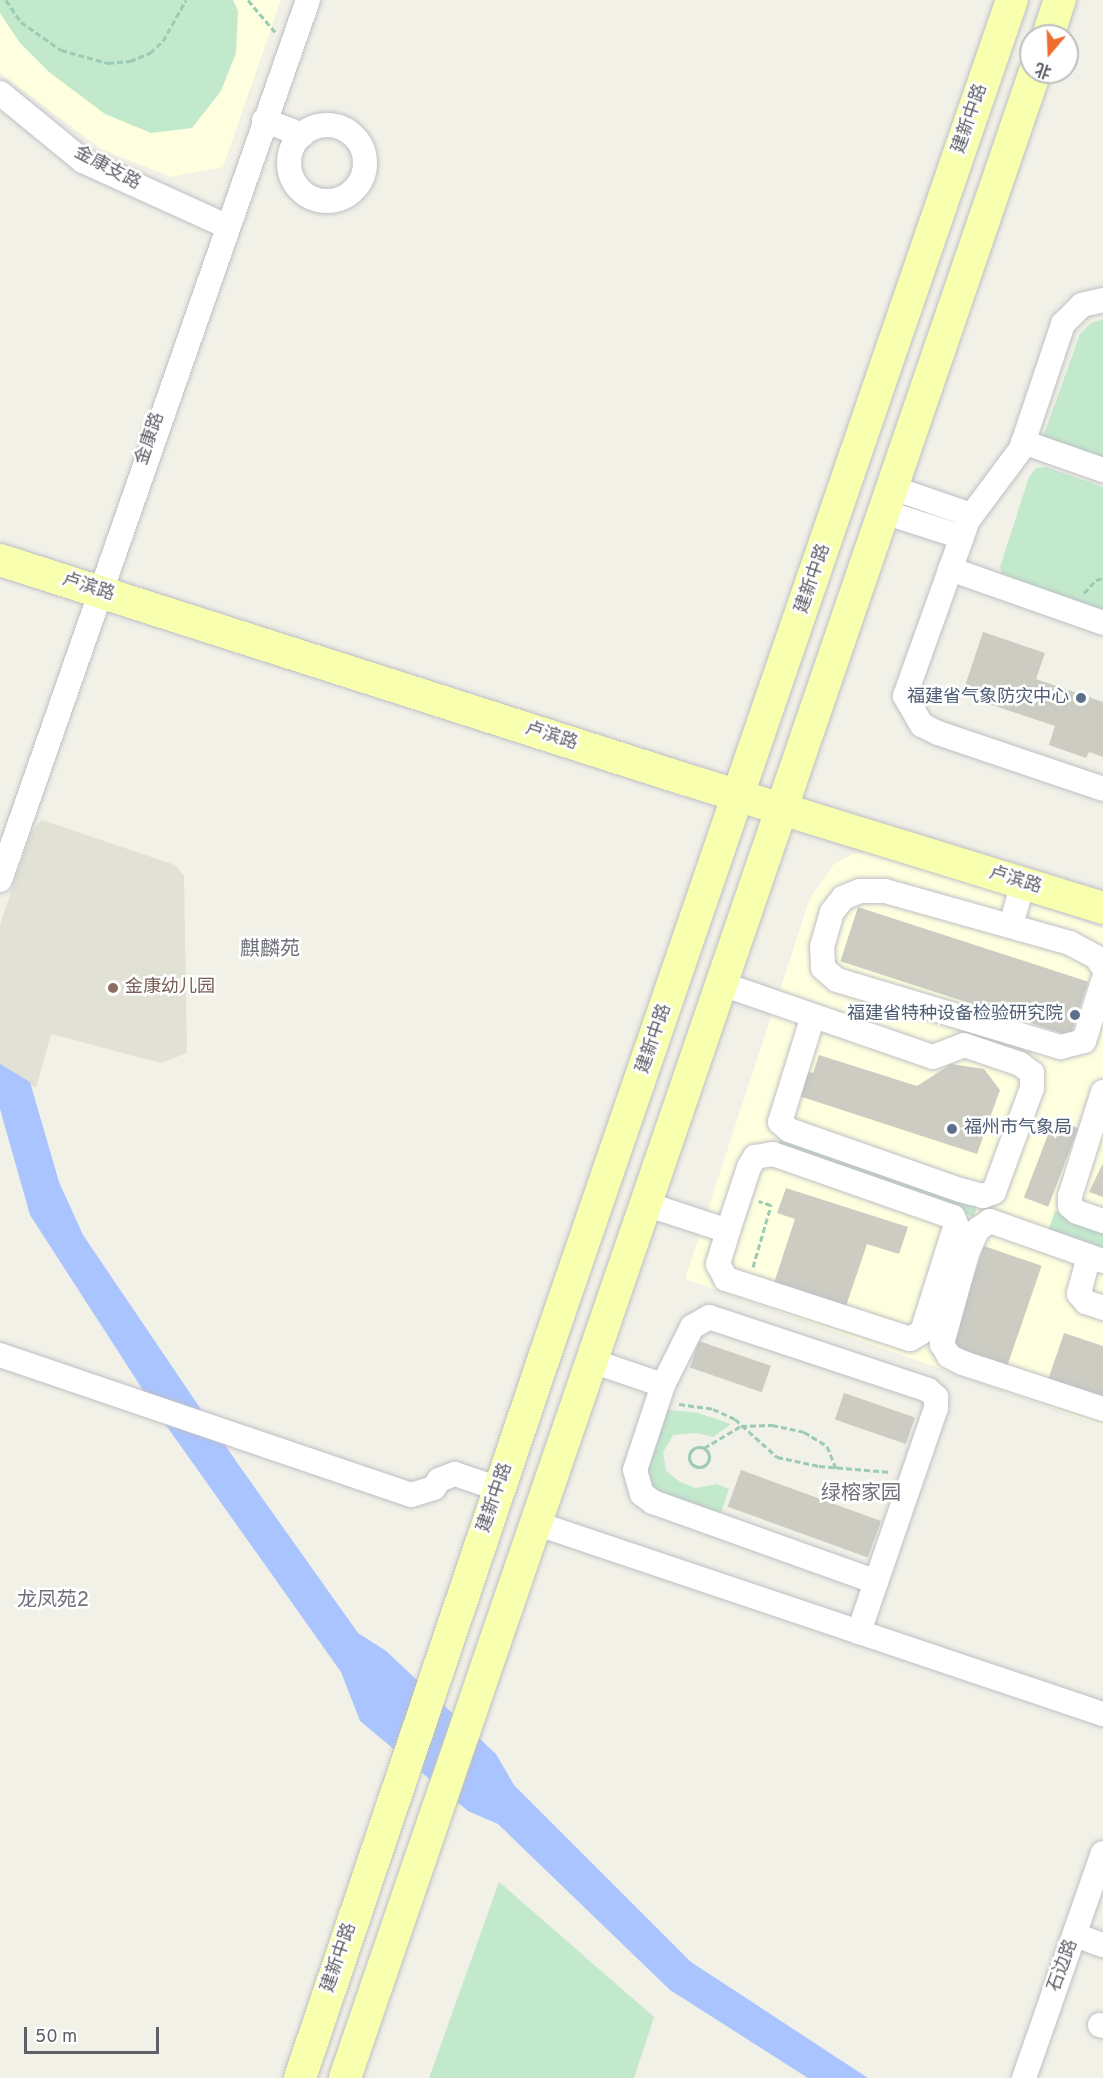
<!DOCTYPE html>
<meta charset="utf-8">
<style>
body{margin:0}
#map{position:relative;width:1103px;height:2078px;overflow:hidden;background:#f1f1e7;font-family:Overpass,"Noto Sans SC",sans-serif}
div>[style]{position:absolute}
.commercial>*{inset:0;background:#feffde}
.education>*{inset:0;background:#e1e1d5}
.green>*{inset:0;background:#c3e9cc;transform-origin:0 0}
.water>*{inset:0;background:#a9c4ff}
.building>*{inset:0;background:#ccccc3;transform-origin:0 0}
.path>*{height:3px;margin-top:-1.5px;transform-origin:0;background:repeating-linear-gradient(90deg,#9bcab5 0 6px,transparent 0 9px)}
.path>.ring{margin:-1.5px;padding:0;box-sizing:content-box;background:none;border:3px solid #9bcab5;border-radius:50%}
.roads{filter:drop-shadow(0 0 2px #bebfc6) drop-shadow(0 0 2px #bebfc6)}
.minor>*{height:24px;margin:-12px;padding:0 12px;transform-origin:12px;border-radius:12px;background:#fff}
.minor>.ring{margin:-12px;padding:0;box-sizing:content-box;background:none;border:24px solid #fff;border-radius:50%}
.major>*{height:32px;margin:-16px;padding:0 16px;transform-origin:16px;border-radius:16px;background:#f8ffae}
.dots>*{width:16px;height:16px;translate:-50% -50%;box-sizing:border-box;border:3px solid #fff;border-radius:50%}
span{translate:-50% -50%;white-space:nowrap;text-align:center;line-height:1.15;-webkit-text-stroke:5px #fff;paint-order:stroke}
.street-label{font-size:18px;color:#5e6068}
.service-label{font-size:18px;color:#4e5e75}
.right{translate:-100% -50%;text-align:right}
.left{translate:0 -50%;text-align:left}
.education-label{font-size:18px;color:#785e54}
.neighbourhood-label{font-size:20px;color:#6f727a}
.north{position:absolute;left:1019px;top:24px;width:60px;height:60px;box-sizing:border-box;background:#fff;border:2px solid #bfbfc3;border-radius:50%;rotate:199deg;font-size:16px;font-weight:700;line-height:24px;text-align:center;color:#5e6068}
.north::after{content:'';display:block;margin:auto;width:21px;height:27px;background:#f06d2d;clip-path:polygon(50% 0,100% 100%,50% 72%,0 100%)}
.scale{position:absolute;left:24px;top:2027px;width:135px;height:27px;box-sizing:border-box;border:3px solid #5e6068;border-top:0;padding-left:8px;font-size:18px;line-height:21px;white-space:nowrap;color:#5e6068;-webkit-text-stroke:4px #fff;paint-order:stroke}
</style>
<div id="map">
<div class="commercial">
<div style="clip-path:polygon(0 0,281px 0,223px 167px,171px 177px,101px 149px,0 73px)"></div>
<div style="clip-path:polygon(878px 851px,1103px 928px,1103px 1426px,685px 1279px,810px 898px,834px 864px,853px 854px)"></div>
</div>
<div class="education">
<div style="clip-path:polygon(42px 820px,175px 865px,184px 876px,187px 1053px,161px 1063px,51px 1034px,36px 1088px,0 1067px,0 925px,32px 831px)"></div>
</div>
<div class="green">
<div style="clip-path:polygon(0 0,233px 0,238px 11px,236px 53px,221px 91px,192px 128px,151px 133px,105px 114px,49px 72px,20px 43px,0 13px)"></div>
<div style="clip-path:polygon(1103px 319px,1103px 464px,1042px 440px,1080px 334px,1091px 323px)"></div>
<div style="clip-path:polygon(1046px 467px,1103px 487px,1103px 615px,1003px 577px,1000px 567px,1029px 477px,1036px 468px)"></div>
<div style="left:782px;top:1135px;width:208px;height:15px;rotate:19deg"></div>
<div style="clip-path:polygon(1055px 1211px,1103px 1227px,1103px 1250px,1048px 1231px)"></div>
<div style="clip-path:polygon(661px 1409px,698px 1413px,731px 1424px,713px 1437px,697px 1433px,673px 1435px,663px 1452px,666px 1471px,680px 1482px,696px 1488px,716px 1484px,729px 1489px,718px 1521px,652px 1496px,640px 1470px)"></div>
<div style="clip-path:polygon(499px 1882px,654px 2017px,634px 2078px,429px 2078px)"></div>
</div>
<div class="water">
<div style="clip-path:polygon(0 1064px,30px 1082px,59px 1182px,83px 1235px,238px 1464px,358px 1633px,386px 1651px,496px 1754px,514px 1785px,691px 1962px,868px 2078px,808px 2078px,670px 1990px,498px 1824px,468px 1811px,360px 1721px,341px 1672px,163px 1421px,30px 1215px,0 1109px)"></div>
</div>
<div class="building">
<div style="clip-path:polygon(983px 632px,1045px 653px,1036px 679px,1103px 702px,1103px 757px,1089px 752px,1086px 758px,1049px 745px,1055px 726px,962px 695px)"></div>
<div style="left:858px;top:907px;width:242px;height:57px;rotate:18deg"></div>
<div style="clip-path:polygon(819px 1055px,917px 1086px,951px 1064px,984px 1069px,1000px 1090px,977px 1154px,796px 1095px,804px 1070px,813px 1073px)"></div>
<div style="left:1054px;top:1119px;width:26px;height:84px;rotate:21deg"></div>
<div style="clip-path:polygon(1103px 1163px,1103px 1197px,1089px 1192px)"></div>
<div style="clip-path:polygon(786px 1188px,908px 1227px,899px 1254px,867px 1244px,844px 1312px,772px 1289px,795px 1219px,777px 1213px)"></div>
<div style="left:984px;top:1246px;width:61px;height:105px;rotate:19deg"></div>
<div style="clip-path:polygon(1064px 1333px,1103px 1346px,1103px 1399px,1048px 1380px)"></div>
<div style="left:699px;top:1341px;width:76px;height:28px;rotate:19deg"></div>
<div style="left:844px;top:1393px;width:75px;height:28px;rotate:19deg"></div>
<div style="left:741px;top:1470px;width:149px;height:39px;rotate:20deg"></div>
</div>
<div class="path">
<div style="left:6px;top:0;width:27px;rotate:56deg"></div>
<div style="left:21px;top:22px;width:49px;rotate:35deg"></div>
<div style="left:61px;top:50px;width:49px;rotate:15.5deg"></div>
<div style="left:108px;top:63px;width:22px;rotate:-5deg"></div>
<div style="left:130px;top:61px;width:22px;rotate:-22deg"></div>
<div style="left:150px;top:53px;width:18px;rotate:-43deg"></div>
<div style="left:163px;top:41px;width:47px;rotate:-60.7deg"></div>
<div style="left:248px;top:0;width:43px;rotate:49.7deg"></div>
<div style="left:1084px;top:593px;width:18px;rotate:-47deg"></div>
<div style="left:1096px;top:580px;width:7px;rotate:-16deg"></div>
<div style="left:753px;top:1267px;width:65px;rotate:-73.8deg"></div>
<div style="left:771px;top:1205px;width:13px;rotate:-162deg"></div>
<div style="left:679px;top:1404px;width:34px;rotate:8deg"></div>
<div style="left:713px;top:1409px;width:24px;rotate:24deg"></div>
<div style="left:735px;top:1419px;width:57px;rotate:42.1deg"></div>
<div style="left:777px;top:1457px;width:43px;rotate:12.1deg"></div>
<div style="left:819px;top:1466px;width:72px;rotate:4.8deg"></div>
<div class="ring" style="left:689px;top:1447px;width:17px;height:17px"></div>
<div style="left:704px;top:1448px;width:43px;rotate:-30.7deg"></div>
<div style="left:741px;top:1426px;width:31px;rotate:-2deg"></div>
<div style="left:772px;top:1425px;width:33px;rotate:12deg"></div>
<div style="left:804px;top:1432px;width:27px;rotate:31deg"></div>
<div style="left:827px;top:1446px;width:24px;rotate:68deg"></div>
</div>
<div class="roads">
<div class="minor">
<div style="left:0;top:93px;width:107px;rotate:39.3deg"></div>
<div style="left:83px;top:161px;width:157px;rotate:24.4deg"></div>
<div style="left:264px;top:120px;width:41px;rotate:21.5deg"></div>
<div class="ring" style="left:289px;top:125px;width:52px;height:52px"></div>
<div style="left:1103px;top:300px;width:22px;rotate:167deg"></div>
<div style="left:1082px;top:305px;width:27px;rotate:135deg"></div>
<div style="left:1063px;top:324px;width:132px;rotate:108.6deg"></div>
<div style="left:1021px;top:449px;width:89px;rotate:126.7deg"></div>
<div style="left:968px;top:520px;width:187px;rotate:109.7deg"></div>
<div style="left:905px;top:696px;width:34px;rotate:60deg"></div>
<div style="left:922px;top:725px;width:18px;rotate:27deg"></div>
<div style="left:938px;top:733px;width:174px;rotate:18.7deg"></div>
<div style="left:1023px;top:442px;width:85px;rotate:19.3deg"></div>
<div style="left:893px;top:488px;width:83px;rotate:19.1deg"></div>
<div style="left:884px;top:512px;width:82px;rotate:17.8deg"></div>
<div style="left:950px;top:569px;width:162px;rotate:19.4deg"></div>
<div style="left:0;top:880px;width:932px;rotate:-70.71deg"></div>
<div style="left:1011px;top:925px;width:44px;rotate:-74.1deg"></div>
<div style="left:1103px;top:967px;width:12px;rotate:-125deg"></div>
<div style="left:1096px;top:957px;width:30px;rotate:-152deg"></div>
<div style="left:1070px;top:943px;width:192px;rotate:-164.3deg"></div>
<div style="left:885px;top:891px;width:25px;rotate:180deg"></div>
<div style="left:860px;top:891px;width:18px;rotate:158deg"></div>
<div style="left:843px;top:898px;width:18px;rotate:128deg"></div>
<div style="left:832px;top:912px;width:35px;rotate:106deg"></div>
<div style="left:822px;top:946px;width:22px;rotate:87deg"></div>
<div style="left:823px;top:968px;width:18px;rotate:41deg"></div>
<div style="left:837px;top:980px;width:234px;rotate:16.7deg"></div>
<div style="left:1061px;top:1047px;width:24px;rotate:-15deg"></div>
<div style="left:1084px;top:1041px;width:63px;rotate:-72.4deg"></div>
<div style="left:722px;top:984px;width:223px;rotate:19.1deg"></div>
<div style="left:933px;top:1057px;width:33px;rotate:-21deg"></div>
<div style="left:964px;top:1045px;width:59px;rotate:18.7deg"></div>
<div style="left:1020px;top:1064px;width:15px;rotate:37deg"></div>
<div style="left:1032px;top:1073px;width:15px;rotate:90deg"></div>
<div style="left:1032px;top:1088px;width:111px;rotate:110.1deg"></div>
<div style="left:994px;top:1192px;width:12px;rotate:160deg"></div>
<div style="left:983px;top:1196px;width:24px;rotate:-165deg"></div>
<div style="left:960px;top:1190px;width:181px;rotate:-160.7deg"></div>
<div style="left:789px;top:1130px;width:12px;rotate:-138deg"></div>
<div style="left:780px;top:1122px;width:111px;rotate:-72.7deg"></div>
<div style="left:1103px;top:1092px;width:109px;rotate:107.6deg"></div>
<div style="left:1070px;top:1196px;width:10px;rotate:90deg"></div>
<div style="left:1070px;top:1206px;width:9px;rotate:41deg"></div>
<div style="left:1077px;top:1212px;width:28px;rotate:19deg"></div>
<div style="left:646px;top:1204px;width:86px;rotate:18.2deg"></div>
<div style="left:728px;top:1231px;width:67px;rotate:-71.8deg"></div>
<div style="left:749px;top:1167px;width:12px;rotate:-59deg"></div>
<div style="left:755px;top:1157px;width:18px;rotate:-9deg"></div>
<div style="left:773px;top:1154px;width:191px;rotate:19.3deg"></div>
<div style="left:953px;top:1217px;width:8px;rotate:67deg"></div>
<div style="left:956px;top:1224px;width:113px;rotate:107.5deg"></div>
<div style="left:922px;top:1332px;width:14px;rotate:150deg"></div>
<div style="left:910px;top:1339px;width:194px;rotate:-161.9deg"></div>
<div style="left:726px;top:1279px;width:17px;rotate:-118deg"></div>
<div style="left:718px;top:1264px;width:34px;rotate:-73deg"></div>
<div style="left:1089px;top:1256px;width:39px;rotate:105deg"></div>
<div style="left:1079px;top:1294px;width:11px;rotate:49deg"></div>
<div style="left:1086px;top:1302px;width:18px;rotate:19deg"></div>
<div style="left:1103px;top:1261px;width:120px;rotate:-160.5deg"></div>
<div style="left:990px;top:1221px;width:14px;rotate:146deg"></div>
<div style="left:978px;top:1229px;width:23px;rotate:115deg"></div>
<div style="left:968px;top:1250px;width:98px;rotate:105.5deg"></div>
<div style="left:942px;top:1344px;width:14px;rotate:60deg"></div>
<div style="left:949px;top:1356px;width:16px;rotate:27deg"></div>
<div style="left:963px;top:1363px;width:147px;rotate:18.2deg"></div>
<div style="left:0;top:1355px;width:434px;rotate:18.8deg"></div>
<div style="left:411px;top:1495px;width:24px;rotate:-17deg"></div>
<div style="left:434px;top:1488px;width:9px;rotate:-58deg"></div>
<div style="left:439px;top:1480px;width:17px;rotate:-21deg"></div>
<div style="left:455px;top:1474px;width:46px;rotate:18.8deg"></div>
<div style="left:592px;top:1361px;width:75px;rotate:18.7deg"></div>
<div style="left:663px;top:1385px;width:65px;rotate:-63.4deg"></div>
<div style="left:692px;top:1327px;width:20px;rotate:-30deg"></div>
<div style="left:709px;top:1317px;width:231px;rotate:18.4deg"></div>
<div style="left:928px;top:1390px;width:11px;rotate:41deg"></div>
<div style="left:936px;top:1397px;width:11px;rotate:90deg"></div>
<div style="left:936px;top:1408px;width:237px;rotate:109deg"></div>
<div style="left:663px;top:1385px;width:89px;rotate:108.2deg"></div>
<div style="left:635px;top:1470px;width:25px;rotate:74deg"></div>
<div style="left:642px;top:1494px;width:14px;rotate:36deg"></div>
<div style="left:653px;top:1502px;width:237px;rotate:19.7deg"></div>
<div style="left:538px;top:1524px;width:596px;rotate:18.59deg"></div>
<div style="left:1075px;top:1935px;width:30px;rotate:20deg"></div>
<div style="left:1100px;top:2025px;width:3px;rotate:18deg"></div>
<div style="left:1024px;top:2078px;width:238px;rotate:-70.7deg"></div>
</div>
<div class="major">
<div style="left:1048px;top:36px;width:38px;rotate:-72deg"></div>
<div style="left:0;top:560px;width:718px;rotate:17.75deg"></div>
<div style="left:684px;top:779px;width:438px;rotate:17.1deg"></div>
<div style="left:300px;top:2078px;width:779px;rotate:-71.29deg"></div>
<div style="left:550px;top:1340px;width:1417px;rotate:-70.98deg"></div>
<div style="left:345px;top:2078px;width:2121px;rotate:-71.02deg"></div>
</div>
</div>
<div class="dots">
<div style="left:1081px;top:698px;background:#5c6f8a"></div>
<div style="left:113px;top:988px;background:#8d6e63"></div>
<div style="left:1075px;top:1015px;background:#5c6f8a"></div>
<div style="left:952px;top:1129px;background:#5c6f8a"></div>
</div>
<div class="street-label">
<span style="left:971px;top:119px;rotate:-71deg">建新中路</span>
<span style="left:107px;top:169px;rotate:28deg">金康支路</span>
<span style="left:151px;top:439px;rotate:-71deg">金康路</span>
<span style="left:814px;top:579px;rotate:-71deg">建新中路</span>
<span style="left:88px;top:588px;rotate:18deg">卢滨路</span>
<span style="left:551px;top:737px;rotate:18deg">卢滨路</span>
<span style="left:1015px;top:881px;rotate:17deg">卢滨路</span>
<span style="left:655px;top:1039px;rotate:-71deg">建新中路</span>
<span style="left:496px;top:1498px;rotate:-71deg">建新中路</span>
<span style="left:340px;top:1958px;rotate:-71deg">建新中路</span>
<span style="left:1064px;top:1966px;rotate:-70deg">石边路</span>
</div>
<div class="service-label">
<span class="right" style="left:1069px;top:698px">福建省气象防灾中心</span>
<span class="right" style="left:1063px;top:1015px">福建省特种设备检验研究院</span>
<span class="left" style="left:964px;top:1129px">福州市气象局</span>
</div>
<div class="education-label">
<span class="left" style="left:125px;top:988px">金康幼儿园</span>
</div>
<div class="neighbourhood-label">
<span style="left:270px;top:950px">麒麟苑</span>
<span style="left:861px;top:1494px">绿榕家园</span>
<span style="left:53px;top:1601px">龙凤苑2</span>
</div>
<div class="north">北</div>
<div class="scale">50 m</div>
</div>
